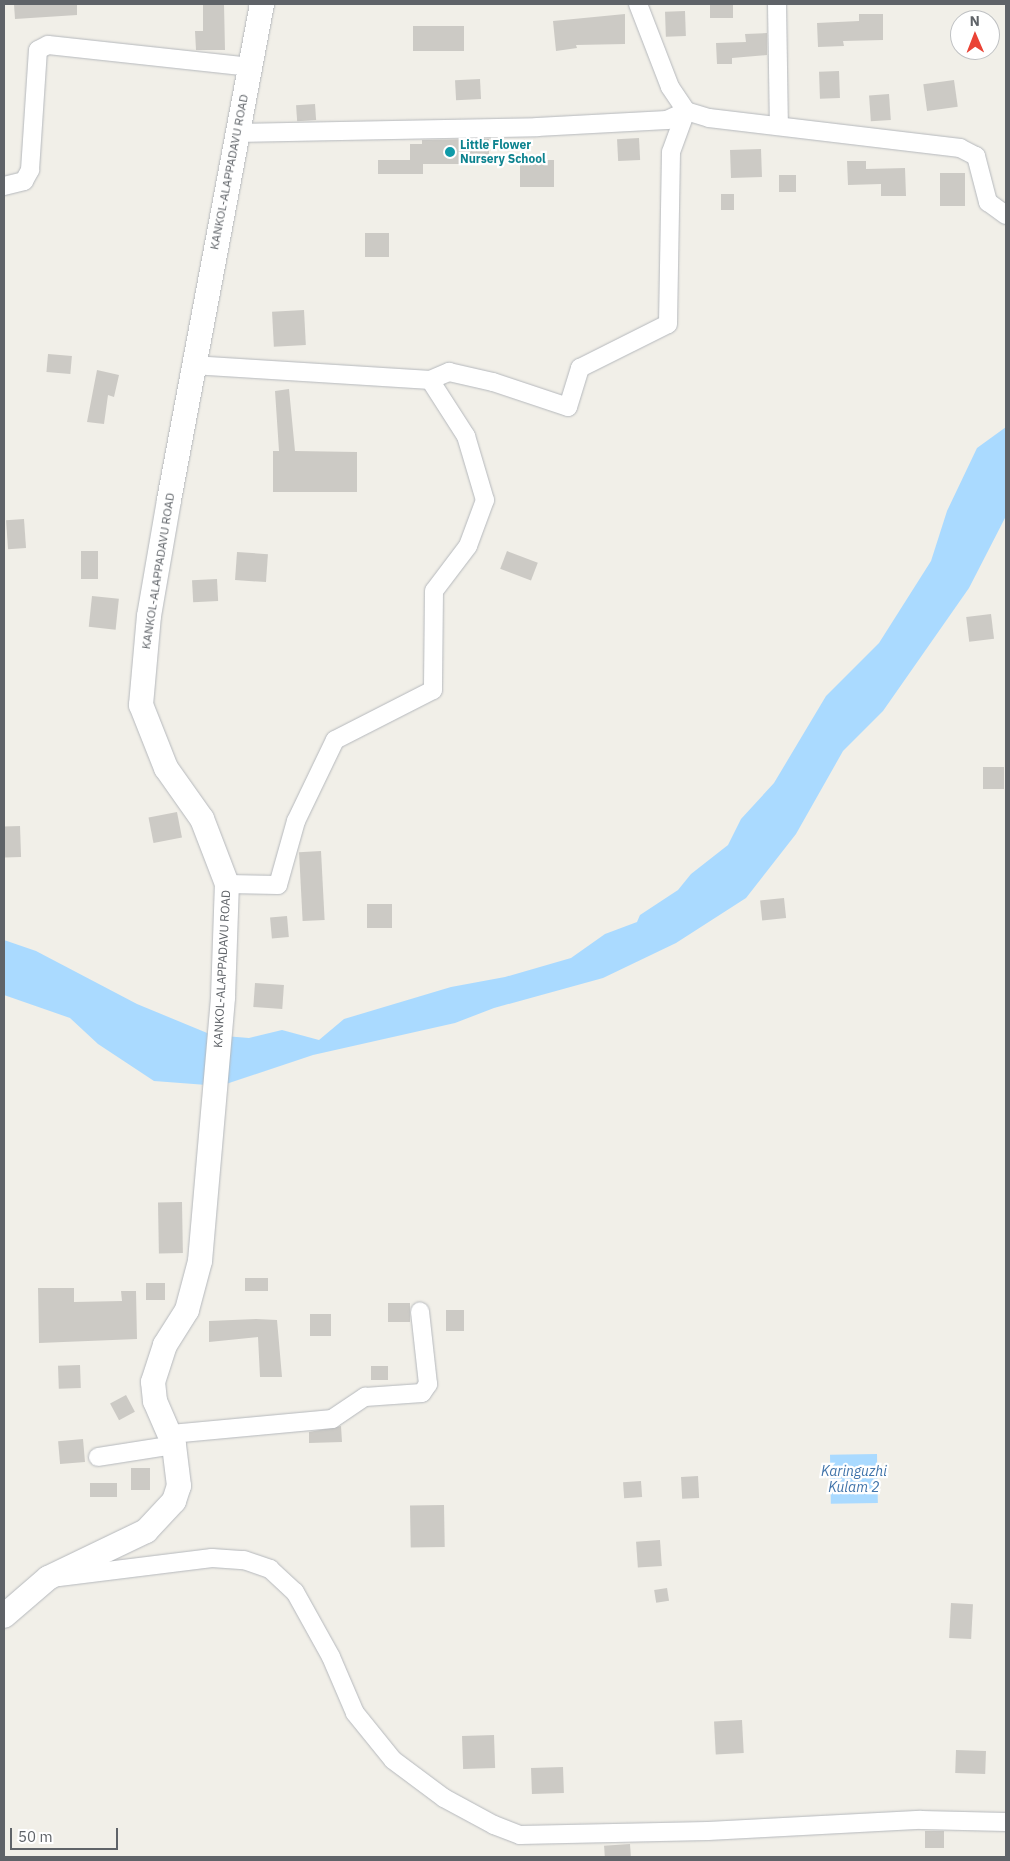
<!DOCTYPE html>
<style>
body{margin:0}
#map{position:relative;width:1010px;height:1861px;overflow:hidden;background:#f1efe8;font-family:"IBM Plex Sans",sans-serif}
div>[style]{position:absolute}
.water>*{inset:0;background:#aadaff;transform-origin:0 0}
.building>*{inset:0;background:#cccac5;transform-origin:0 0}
.roads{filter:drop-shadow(0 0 1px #b5b8bc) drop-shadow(0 0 1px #b5b8bc)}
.minor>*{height:18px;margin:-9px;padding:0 9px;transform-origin:9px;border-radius:9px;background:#fff}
.secondary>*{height:24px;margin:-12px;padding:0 12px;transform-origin:12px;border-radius:12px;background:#fff}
.dots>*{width:14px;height:14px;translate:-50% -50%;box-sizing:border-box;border:2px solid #fff;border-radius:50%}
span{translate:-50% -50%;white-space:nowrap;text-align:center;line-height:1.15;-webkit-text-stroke:4.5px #fff;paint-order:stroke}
.culture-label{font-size:12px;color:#0d838f;font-weight:700}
.left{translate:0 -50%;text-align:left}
.street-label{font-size:12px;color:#5f6368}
.water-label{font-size:14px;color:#4174aa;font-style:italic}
.frame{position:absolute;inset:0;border:5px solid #5f6368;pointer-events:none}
.north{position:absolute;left:950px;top:10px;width:50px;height:50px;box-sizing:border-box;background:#fff;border:1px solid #bfc1c3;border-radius:50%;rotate:359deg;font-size:14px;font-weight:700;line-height:20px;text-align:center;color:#5f6368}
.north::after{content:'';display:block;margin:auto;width:18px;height:22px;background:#ea4335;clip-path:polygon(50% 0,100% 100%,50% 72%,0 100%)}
.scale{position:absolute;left:10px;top:1828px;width:108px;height:22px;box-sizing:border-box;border:2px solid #5f6368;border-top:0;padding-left:6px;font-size:15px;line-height:18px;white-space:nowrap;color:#5f6368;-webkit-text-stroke:4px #fff;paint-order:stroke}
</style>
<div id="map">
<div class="water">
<div style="clip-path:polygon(1006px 427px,1006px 516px,969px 588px,883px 711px,843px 751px,796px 834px,746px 898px,676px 943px,603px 978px,494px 1008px,455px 1023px,313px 1055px,220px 1086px,154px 1081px,98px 1044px,70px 1018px,4px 995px,4px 940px,36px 951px,137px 1004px,212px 1035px,249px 1038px,282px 1030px,319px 1040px,344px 1019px,451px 987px,505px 977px,571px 958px,605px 934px,637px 922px,640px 915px,678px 890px,691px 874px,728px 845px,741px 819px,774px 783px,826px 696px,879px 643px,931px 561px,947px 511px,977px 448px)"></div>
<div style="left:877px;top:1454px;width:49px;height:47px;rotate:89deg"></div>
</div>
<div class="building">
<div style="clip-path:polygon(14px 4px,77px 4px,77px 15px,15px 19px)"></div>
<div style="clip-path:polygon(203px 4px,224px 4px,225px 50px,196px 50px,195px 31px,203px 31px)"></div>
<div style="left:710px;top:4px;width:23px;height:14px"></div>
<div style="left:685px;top:11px;width:25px;height:20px;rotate:88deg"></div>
<div style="clip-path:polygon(625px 14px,625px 44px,576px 45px,577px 48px,556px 51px,553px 21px)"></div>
<div style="clip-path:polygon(859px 14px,883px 14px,883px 40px,843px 41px,844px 46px,818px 47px,817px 23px,859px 21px)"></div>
<div style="left:413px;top:26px;width:51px;height:25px"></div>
<div style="clip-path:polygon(767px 33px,767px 55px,732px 58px,732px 64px,717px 64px,716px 43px,746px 42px,745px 34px)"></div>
<div style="left:839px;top:71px;width:27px;height:20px;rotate:88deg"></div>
<div style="left:480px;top:79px;width:20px;height:25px;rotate:87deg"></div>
<div style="left:954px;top:80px;width:27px;height:31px;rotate:82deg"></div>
<div style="left:889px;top:94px;width:26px;height:20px;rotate:86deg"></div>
<div style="left:315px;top:104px;width:16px;height:19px;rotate:86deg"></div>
<div style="left:639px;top:138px;width:22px;height:22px;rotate:87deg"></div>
<div style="clip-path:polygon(478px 139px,489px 139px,489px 164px,423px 164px,423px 174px,378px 174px,378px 160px,410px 160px,410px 144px,422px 144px,422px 140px)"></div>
<div style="left:761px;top:149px;width:28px;height:31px;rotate:88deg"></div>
<div style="left:520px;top:160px;width:34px;height:27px"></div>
<div style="clip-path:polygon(847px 161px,866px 161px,866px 169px,905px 168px,906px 196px,881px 196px,881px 184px,848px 185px)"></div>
<div style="left:940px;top:173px;width:25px;height:33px"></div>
<div style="left:796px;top:175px;width:17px;height:17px;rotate:90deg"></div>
<div style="left:721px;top:194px;width:13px;height:16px"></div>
<div style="left:365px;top:233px;width:24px;height:24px"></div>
<div style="left:304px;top:310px;width:35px;height:32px;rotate:87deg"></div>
<div style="left:48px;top:354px;width:24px;height:18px;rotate:5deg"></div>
<div style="clip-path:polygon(97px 370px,119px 375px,114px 397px,108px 395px,104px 424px,87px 422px)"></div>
<div style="clip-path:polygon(289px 389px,295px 451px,357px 452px,357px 492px,273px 492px,273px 451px,279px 451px,275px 391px)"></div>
<div style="left:24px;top:519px;width:29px;height:18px;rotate:86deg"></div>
<div style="left:81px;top:551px;width:17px;height:28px"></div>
<div style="left:507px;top:551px;width:33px;height:19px;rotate:21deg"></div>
<div style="left:237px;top:552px;width:31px;height:28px;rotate:4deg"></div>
<div style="left:217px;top:579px;width:22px;height:25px;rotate:87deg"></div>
<div style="left:92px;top:596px;width:27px;height:31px;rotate:6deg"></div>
<div style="left:991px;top:614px;width:25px;height:25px;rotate:83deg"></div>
<div style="left:983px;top:767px;width:21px;height:22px"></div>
<div style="left:177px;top:812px;width:26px;height:29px;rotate:79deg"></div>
<div style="left:20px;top:826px;width:31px;height:16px;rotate:88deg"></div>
<div style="left:321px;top:851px;width:69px;height:22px;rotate:87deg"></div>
<div style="left:784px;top:898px;width:20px;height:24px;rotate:84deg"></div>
<div style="left:367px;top:904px;width:25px;height:24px"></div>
<div style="left:287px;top:916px;width:21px;height:17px;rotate:85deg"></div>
<div style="left:255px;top:983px;width:29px;height:24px;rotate:4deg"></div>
<div style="left:182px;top:1202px;width:51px;height:24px;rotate:89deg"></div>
<div style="left:268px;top:1278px;width:13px;height:23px;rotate:90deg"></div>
<div style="left:146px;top:1283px;width:19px;height:17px"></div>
<div style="clip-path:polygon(38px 1288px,74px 1288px,74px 1302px,122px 1301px,121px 1291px,136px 1291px,137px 1339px,39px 1343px)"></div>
<div style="left:410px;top:1303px;width:19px;height:22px;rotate:90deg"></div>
<div style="left:464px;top:1310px;width:21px;height:18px;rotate:90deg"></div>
<div style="left:310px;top:1314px;width:21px;height:22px"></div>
<div style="clip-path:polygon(256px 1319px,277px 1320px,282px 1377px,260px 1377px,258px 1337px,209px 1342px,209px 1321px)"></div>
<div style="left:80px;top:1365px;width:23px;height:22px;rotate:88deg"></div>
<div style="left:371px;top:1366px;width:17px;height:14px"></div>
<div style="left:126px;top:1395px;width:19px;height:18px;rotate:62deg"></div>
<div style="clip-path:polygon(341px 1426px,342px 1442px,309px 1443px,309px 1432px)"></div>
<div style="left:83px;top:1439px;width:23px;height:25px;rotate:85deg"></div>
<div style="left:131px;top:1468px;width:19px;height:22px"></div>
<div style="left:698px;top:1476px;width:22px;height:17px;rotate:87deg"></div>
<div style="left:641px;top:1481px;width:16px;height:18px;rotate:86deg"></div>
<div style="left:117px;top:1483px;width:14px;height:27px;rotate:90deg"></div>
<div style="left:444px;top:1505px;width:42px;height:34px;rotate:89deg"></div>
<div style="left:660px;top:1540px;width:26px;height:24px;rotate:86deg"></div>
<div style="left:667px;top:1588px;width:13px;height:13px;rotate:81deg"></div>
<div style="left:951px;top:1603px;width:22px;height:35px;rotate:3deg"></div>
<div style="left:742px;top:1720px;width:33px;height:28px;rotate:87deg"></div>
<div style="left:494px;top:1735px;width:33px;height:32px;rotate:88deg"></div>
<div style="left:956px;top:1750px;width:30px;height:23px;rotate:2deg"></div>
<div style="left:563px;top:1767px;width:26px;height:32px;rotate:88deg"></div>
<div style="left:925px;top:1831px;width:19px;height:17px"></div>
<div style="left:630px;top:1844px;width:13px;height:26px;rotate:86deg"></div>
</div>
<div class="roads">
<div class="minor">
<div style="left:638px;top:4px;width:89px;rotate:68.9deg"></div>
<div style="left:670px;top:87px;width:29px;rotate:56deg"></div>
<div style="left:686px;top:111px;width:24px;rotate:17deg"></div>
<div style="left:709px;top:118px;width:253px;rotate:6.8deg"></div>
<div style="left:960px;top:148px;width:18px;rotate:27deg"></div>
<div style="left:976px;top:156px;width:48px;rotate:75.4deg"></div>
<div style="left:988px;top:202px;width:22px;rotate:36deg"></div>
<div style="left:777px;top:4px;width:122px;rotate:89.1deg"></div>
<div style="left:236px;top:133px;width:301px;rotate:-1.1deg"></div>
<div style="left:537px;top:127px;width:130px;rotate:-3.1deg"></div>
<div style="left:667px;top:120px;width:21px;rotate:-25deg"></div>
<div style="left:4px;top:186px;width:21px;rotate:-14deg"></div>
<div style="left:24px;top:181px;width:13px;rotate:-61deg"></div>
<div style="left:30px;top:170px;width:120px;rotate:-86.2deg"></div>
<div style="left:38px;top:50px;width:11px;rotate:-27deg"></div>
<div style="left:48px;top:45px;width:202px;rotate:6.2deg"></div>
<div style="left:193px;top:365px;width:237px;rotate:3.6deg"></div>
<div style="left:430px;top:380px;width:67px;rotate:57.3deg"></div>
<div style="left:466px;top:436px;width:67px;rotate:73.5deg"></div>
<div style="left:485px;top:500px;width:49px;rotate:110.3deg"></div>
<div style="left:468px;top:546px;width:56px;rotate:127.1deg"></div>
<div style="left:434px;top:591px;width:99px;rotate:90.6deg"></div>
<div style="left:433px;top:690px;width:110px;rotate:153deg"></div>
<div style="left:335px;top:740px;width:90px;rotate:115.7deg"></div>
<div style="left:296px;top:821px;width:66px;rotate:105.7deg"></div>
<div style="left:278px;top:885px;width:51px;rotate:-178.9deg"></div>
<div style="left:430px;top:380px;width:21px;rotate:-23deg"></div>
<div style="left:449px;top:372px;width:45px;rotate:12.8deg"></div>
<div style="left:493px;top:382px;width:79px;rotate:18.4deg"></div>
<div style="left:568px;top:407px;width:41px;rotate:-72.9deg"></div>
<div style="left:580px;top:368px;width:98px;rotate:-26.6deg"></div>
<div style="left:668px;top:324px;width:172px;rotate:-89deg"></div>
<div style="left:671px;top:152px;width:44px;rotate:-69.9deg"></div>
<div style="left:171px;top:1434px;width:162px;rotate:-5.3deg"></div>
<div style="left:332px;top:1419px;width:40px;rotate:-34deg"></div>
<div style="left:365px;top:1397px;width:57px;rotate:-4deg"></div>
<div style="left:422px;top:1393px;width:11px;rotate:-56deg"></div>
<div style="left:428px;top:1384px;width:73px;rotate:-96.3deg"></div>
<div style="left:98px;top:1457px;width:77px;rotate:-9deg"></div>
<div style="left:59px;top:1577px;width:154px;rotate:-7.1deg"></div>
<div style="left:212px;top:1558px;width:32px;rotate:4deg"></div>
<div style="left:244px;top:1560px;width:28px;rotate:19deg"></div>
<div style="left:270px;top:1569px;width:34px;rotate:43deg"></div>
<div style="left:295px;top:1592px;width:74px;rotate:61deg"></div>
<div style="left:331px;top:1657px;width:61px;rotate:66.8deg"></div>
<div style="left:355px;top:1713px;width:60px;rotate:51deg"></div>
<div style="left:393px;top:1760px;width:64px;rotate:36.7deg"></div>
<div style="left:444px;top:1798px;width:57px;rotate:28.4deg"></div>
<div style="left:494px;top:1825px;width:28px;rotate:21deg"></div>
<div style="left:520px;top:1835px;width:188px;rotate:-1.2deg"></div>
<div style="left:708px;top:1831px;width:213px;rotate:-3deg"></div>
<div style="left:921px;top:1820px;width:85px;rotate:1.3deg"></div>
</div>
<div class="secondary">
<div style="left:4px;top:1616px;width:58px;rotate:-40.8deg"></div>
<div style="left:48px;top:1578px;width:109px;rotate:-25.6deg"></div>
<div style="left:146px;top:1531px;width:41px;rotate:-47deg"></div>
<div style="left:174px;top:1501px;width:16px;rotate:-72deg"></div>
<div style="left:179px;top:1486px;width:41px;rotate:-97deg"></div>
<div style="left:174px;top:1445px;width:48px;rotate:-113.4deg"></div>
<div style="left:155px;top:1401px;width:19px;rotate:-96deg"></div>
<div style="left:153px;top:1382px;width:39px;rotate:-72deg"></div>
<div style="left:165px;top:1345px;width:41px;rotate:-57.8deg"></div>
<div style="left:187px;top:1310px;width:51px;rotate:-75.1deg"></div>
<div style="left:200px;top:1261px;width:265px;rotate:-85deg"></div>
<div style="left:223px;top:997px;width:113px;rotate:-88deg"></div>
<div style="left:227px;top:884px;width:70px;rotate:-111deg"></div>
<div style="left:202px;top:819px;width:62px;rotate:-125.2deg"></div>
<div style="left:166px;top:768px;width:68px;rotate:-111.6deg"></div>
<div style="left:141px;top:705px;width:89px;rotate:-84.9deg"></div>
<div style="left:149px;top:616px;width:118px;rotate:-80.2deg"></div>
<div style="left:169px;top:500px;width:505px;rotate:-79.38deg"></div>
</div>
</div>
<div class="dots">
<div style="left:450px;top:152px;background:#0f9aa8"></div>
</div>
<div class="culture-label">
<span class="left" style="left:460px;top:152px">Little Flower<br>Nursery School</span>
</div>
<div class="street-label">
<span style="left:229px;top:172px;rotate:-79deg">KANKOL-ALAPPADAVU ROAD</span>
<span style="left:158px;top:571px;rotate:-81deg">KANKOL-ALAPPADAVU ROAD</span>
<span style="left:222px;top:969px;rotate:-87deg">KANKOL-ALAPPADAVU ROAD</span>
</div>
<div class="water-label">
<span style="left:854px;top:1479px">Karinguzhi<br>Kulam 2</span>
</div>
<div class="frame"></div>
<div class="north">N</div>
<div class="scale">50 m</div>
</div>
